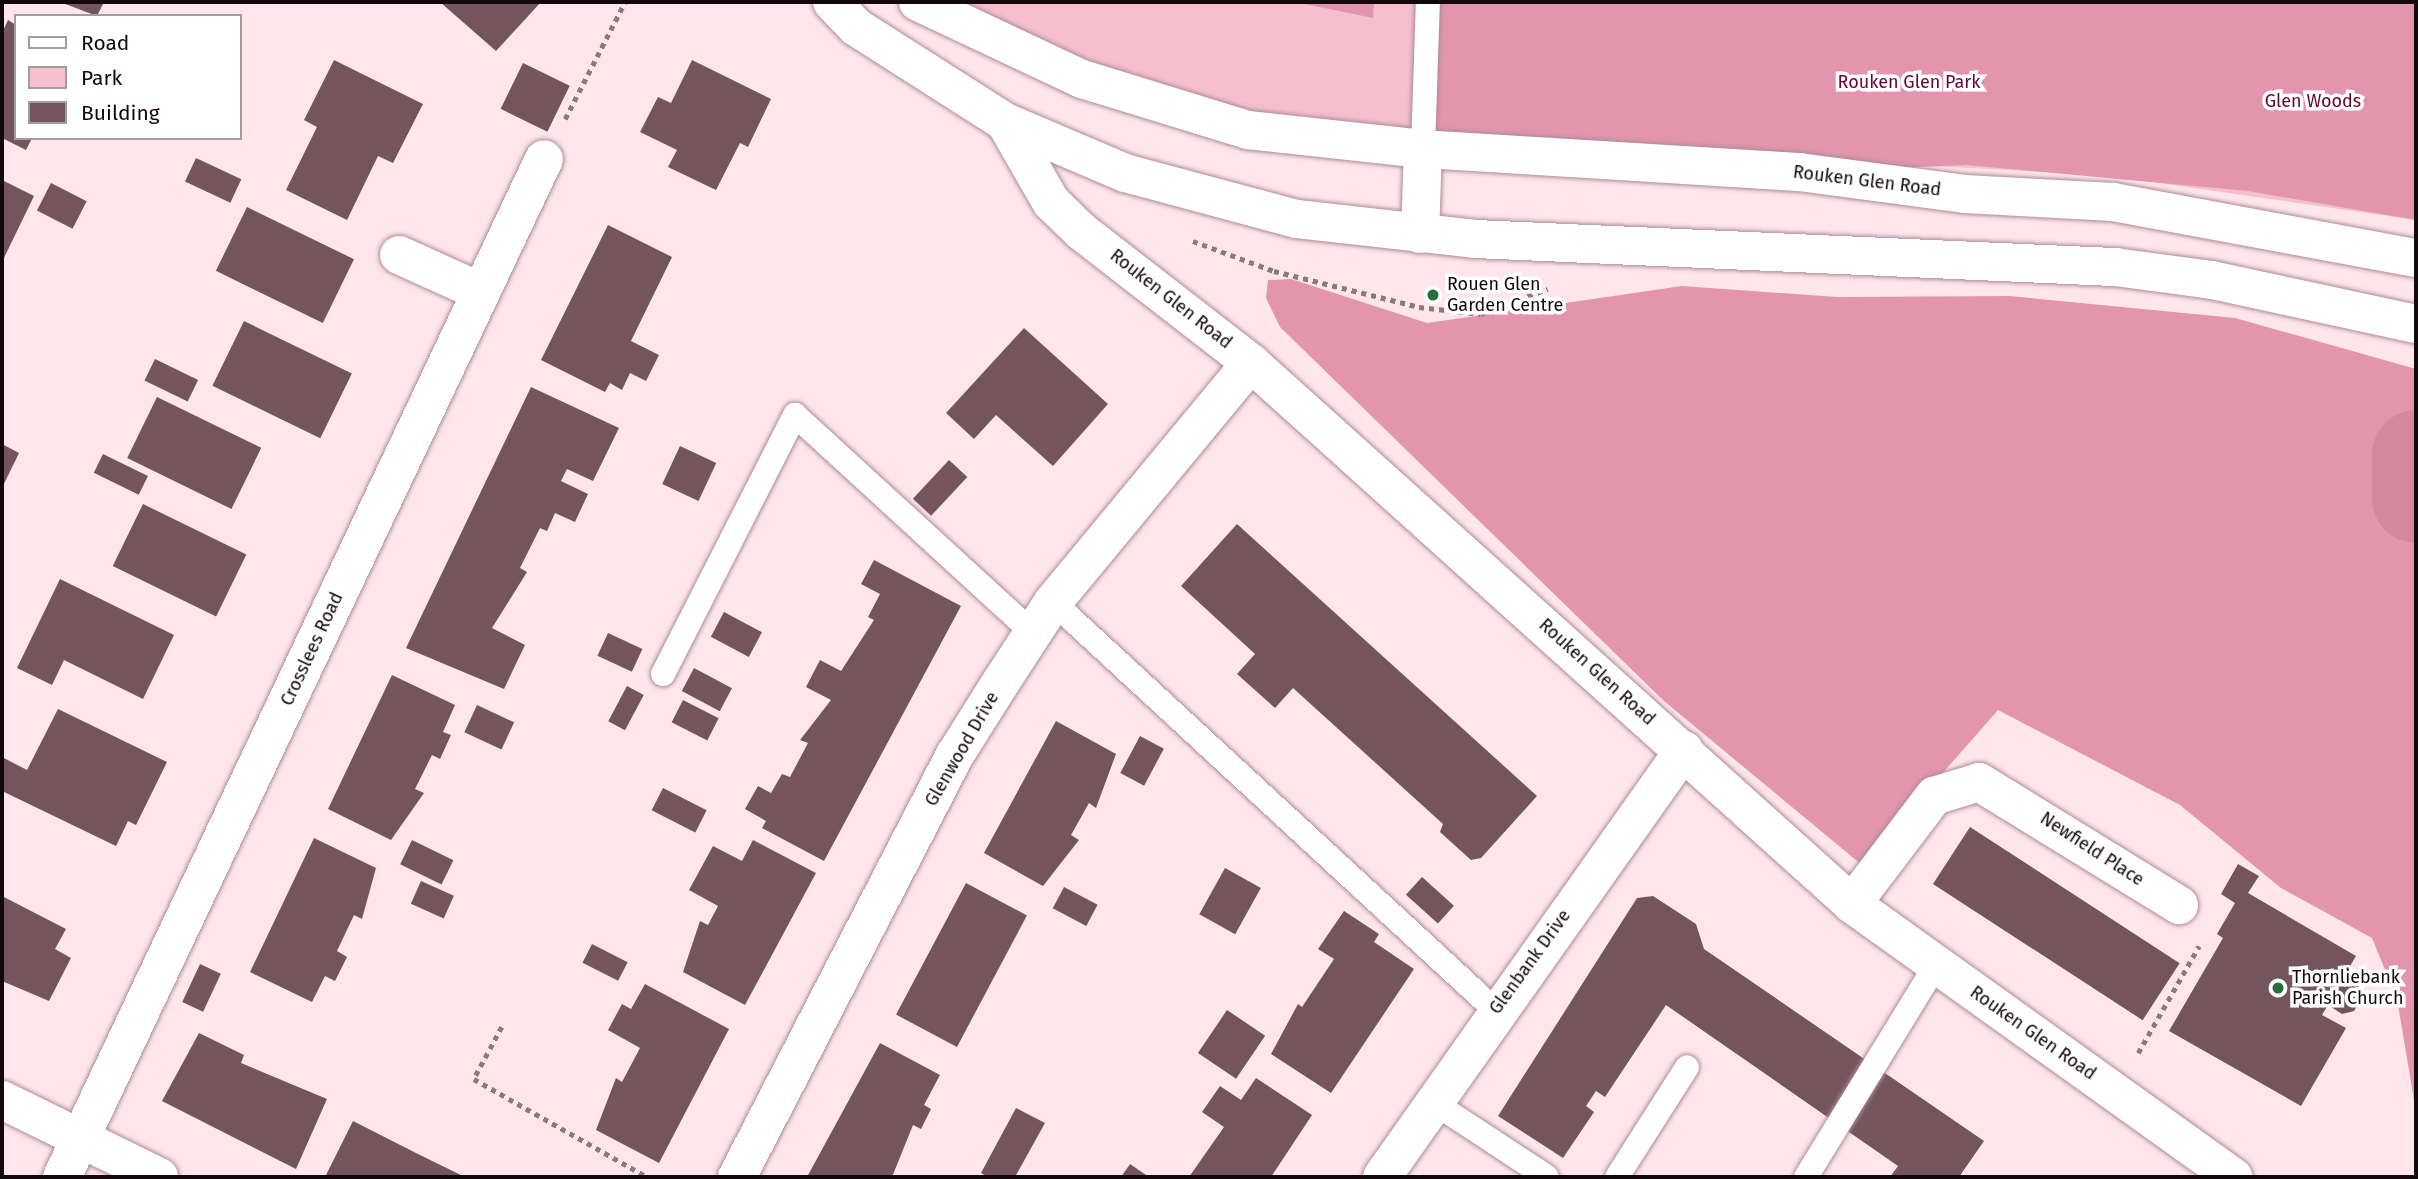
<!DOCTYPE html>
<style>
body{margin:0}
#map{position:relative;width:2418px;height:1179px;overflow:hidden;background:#fee6ec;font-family:"Fira Sans",sans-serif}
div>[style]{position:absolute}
.green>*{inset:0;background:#f5bfce}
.forest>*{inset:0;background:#e395ad}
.river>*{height:89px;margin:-44.5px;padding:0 44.5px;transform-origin:44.5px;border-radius:44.5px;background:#d4879f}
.building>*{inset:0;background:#74545d;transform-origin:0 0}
.path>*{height:4.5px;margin-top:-2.25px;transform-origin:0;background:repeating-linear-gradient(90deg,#8a797d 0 5px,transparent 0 10px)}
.roads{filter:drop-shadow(0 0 2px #ae8b94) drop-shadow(0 0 2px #ae8b94)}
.service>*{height:24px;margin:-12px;padding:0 12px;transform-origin:12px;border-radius:12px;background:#fff}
.minor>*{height:38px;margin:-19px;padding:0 19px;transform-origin:19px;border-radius:19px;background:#fff}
.primary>*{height:38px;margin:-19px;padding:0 19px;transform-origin:19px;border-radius:19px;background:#fff}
.dots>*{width:19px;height:19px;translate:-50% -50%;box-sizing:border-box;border:4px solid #fff;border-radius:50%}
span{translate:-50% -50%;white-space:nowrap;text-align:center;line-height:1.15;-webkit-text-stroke:7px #fff;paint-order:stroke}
.park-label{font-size:18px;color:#650533}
.street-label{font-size:18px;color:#13080b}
.poi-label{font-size:18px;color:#13080b}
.left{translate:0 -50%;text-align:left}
.frame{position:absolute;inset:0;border:4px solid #13080b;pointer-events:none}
.legend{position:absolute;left:14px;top:14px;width:228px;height:126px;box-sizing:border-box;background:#fff;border:2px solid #a19c9d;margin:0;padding:9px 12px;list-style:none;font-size:21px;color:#13080b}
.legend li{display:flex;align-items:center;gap:14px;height:35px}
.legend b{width:35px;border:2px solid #a19c9d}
</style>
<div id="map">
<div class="green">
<div style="clip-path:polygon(918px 2px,2416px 2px,2416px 220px,2103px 175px,1248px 130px)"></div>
</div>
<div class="forest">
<div style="clip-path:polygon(1295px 2px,1374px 2px,1373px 18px)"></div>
<div style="clip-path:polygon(1428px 2px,2416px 2px,2416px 220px,2248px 191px,1967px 165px,1799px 172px,1423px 149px)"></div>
<div style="clip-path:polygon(1291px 279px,1427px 323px,1682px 286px,1837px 297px,2010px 296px,2235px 318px,2416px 369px,2416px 1112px,2397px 999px,2372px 938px,2281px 888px,2180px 805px,1998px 710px,1862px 865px,1664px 701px,1280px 327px,1266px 298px,1268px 280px)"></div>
</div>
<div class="river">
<div style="left:2416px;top:454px;width:44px;rotate:90deg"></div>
</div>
<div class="building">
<div style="clip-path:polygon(60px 2px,104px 2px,97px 16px)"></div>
<div style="clip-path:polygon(440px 2px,541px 2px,496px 51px)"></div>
<div style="clip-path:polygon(8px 20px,16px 25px,16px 138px,32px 138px,26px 150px,2px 138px,2px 33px)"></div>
<div style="clip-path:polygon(334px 60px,423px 104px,393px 163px,378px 156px,347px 220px,286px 190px,317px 127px,304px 120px)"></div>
<div style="clip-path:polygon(692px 60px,771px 99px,748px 147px,740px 143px,716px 190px,668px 167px,677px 150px,640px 132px,658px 97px,671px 103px)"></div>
<div style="left:523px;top:63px;width:52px;height:51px;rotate:26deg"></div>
<div style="left:196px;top:158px;width:50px;height:26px;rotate:25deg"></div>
<div style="clip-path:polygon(2px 180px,34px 196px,2px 262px)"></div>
<div style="left:51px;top:183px;width:40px;height:31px;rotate:27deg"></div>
<div style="left:247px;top:207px;width:119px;height:71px;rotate:26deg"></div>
<div style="clip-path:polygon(608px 225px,672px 257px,631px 341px,659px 355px,646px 381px,630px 373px,622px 390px,610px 383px,605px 392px,541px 360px)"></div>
<div style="left:244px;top:321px;width:120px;height:72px;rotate:26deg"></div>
<div style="clip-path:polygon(1024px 328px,1108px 404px,1053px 466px,996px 415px,974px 439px,946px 413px)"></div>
<div style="left:155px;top:359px;width:48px;height:24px;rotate:26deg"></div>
<div style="clip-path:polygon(531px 387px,619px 428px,593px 481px,567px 469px,561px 481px,588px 494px,575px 522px,555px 513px,547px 531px,540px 528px,520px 568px,527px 572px,492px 628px,525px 645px,504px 689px,406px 648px)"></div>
<div style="left:157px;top:397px;width:116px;height:68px;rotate:26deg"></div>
<div style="clip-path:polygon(2px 444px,19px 453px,2px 488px)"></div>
<div style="left:680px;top:446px;width:40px;height:42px;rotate:25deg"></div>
<div style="left:103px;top:454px;width:50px;height:21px;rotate:26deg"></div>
<div style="left:949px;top:460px;width:25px;height:53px;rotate:43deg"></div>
<div style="left:143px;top:504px;width:115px;height:69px;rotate:26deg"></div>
<div style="clip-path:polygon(1237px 524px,1537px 796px,1481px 858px,1471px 860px,1440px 832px,1443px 824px,1293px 688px,1275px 708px,1237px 674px,1255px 654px,1181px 586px)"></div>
<div style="clip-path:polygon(874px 560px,961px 606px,824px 861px,762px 828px,766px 821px,745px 809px,758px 786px,771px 793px,782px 774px,790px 777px,808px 743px,800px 740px,831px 700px,806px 687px,820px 660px,841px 671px,874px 620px,868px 617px,880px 594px,861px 584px)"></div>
<div style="clip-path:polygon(60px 579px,174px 635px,143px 699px,64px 660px,52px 685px,17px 668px)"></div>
<div style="left:724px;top:612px;width:43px;height:28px;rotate:28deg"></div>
<div style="left:608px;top:633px;width:38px;height:25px;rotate:25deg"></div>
<div style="left:694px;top:668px;width:43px;height:26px;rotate:28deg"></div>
<div style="clip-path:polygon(392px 675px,455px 705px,443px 732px,451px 735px,440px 759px,432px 755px,415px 789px,424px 793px,391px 840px,328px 809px)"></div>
<div style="left:627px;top:686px;width:19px;height:40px;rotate:28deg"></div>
<div style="left:683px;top:700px;width:40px;height:25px;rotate:27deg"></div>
<div style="left:477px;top:705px;width:41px;height:30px;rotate:25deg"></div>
<div style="clip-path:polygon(58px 709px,167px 762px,136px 825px,128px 821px,116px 846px,2px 791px,2px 757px,27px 770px)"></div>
<div style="clip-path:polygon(1056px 721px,1116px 754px,1096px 808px,1089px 803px,1071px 835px,1079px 840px,1043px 886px,984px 853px)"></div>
<div style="left:1140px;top:736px;width:27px;height:42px;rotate:28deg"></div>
<div style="left:663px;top:788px;width:49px;height:25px;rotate:27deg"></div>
<div style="left:1970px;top:827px;width:250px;height:68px;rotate:33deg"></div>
<div style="clip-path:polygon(314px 838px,376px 868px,362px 919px,354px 915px,337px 951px,347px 957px,335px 981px,325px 976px,312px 1002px,250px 972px)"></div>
<div style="left:412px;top:840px;width:46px;height:27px;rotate:26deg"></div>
<div style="clip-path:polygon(753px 840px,816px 873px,745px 1005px,683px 972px,700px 921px,708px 925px,718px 906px,689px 890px,713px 846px,742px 861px)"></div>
<div style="clip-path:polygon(2238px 864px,2259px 876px,2248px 893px,2356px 956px,2346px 973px,2365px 993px,2354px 1011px,2342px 1014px,2328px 1005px,2322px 1015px,2346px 1028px,2301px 1106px,2169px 1031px,2223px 938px,2217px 934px,2235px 903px,2221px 894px)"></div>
<div style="left:1225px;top:868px;width:41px;height:53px;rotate:29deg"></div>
<div style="left:1422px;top:877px;width:43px;height:24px;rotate:42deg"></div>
<div style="left:421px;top:881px;width:36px;height:25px;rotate:24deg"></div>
<div style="left:966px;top:883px;width:69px;height:149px;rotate:28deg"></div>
<div style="left:1064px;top:887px;width:38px;height:24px;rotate:28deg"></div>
<div style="clip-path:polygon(2px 896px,66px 929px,55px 949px,71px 958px,49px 1001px,2px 981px)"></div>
<div style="clip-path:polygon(1653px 896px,1696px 924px,1704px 949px,1984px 1141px,1959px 1177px,1890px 1177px,1898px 1166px,1666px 1005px,1605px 1097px,1596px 1091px,1586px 1106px,1594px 1112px,1563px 1158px,1498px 1116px,1637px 898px)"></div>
<div style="clip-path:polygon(1344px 911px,1379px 934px,1374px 942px,1414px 969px,1331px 1093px,1271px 1054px,1298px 1004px,1302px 1007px,1334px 959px,1318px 949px)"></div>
<div style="left:592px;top:944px;width:40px;height:21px;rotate:27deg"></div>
<div style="left:200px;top:964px;width:23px;height:42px;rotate:25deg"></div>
<div style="clip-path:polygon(645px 984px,729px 1029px,659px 1163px,596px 1130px,616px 1078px,622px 1082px,640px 1048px,608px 1030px,622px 1004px,631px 1009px)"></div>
<div style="left:1227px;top:1010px;width:46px;height:52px;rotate:34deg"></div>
<div style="clip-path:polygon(199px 1033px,244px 1055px,241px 1063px,327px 1099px,296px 1169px,162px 1101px)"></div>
<div style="clip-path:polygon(880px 1043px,940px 1075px,924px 1105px,931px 1109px,921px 1129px,913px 1125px,892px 1177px,807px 1177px)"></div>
<div style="clip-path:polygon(1256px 1078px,1312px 1115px,1271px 1177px,1189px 1177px,1224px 1127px,1202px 1112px,1220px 1086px,1241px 1100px)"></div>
<div style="clip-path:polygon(1016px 1108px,1045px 1123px,1015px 1177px,988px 1177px,981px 1173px)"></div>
<div style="clip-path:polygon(353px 1121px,418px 1154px,465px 1177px,325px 1177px)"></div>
<div style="clip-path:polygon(1130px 1164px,1149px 1177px,1121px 1177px)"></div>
</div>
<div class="path">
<div style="left:565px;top:119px;width:131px;rotate:-62.9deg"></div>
<div style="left:1193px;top:241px;width:86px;rotate:20.3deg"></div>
<div style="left:1274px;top:271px;width:149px;rotate:13.9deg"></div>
<div style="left:1419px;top:307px;width:62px;rotate:6.4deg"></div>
<div style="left:1481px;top:314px;width:71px;rotate:-20.7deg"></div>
<div style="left:502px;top:1027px;width:59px;rotate:118.3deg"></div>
<div style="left:474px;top:1079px;width:199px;rotate:29.5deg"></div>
<div style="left:2138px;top:1053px;width:123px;rotate:-60.3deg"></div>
</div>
<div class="roads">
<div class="service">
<div style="left:1423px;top:149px;width:147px;rotate:-88.1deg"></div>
<div style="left:1053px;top:602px;width:602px;rotate:42.71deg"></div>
<div style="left:663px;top:674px;width:291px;rotate:-63deg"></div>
<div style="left:795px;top:415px;width:323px;rotate:42.5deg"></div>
<div style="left:1433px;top:1102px;width:136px;rotate:33.3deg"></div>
<div style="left:1617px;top:1177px;width:130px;rotate:-57.5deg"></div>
<div style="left:1806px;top:1177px;width:249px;rotate:-58.5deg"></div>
</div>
<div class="minor">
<div style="left:1005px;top:122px;width:92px;rotate:60.1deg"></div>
<div style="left:1051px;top:202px;width:43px;rotate:44.1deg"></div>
<div style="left:1082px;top:232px;width:214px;rotate:37.8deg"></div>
<div style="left:1251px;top:363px;width:809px;rotate:41.99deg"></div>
<div style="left:1852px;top:904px;width:469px;rotate:35.6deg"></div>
<div style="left:399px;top:255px;width:90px;rotate:24.3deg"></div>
<div style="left:1852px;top:904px;width:136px;rotate:-52.8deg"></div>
<div style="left:1934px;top:796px;width:47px;rotate:-17.3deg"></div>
<div style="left:1979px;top:782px;width:235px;rotate:31.6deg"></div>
<div style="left:2px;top:1100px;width:175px;rotate:26.1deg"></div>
<div style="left:62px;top:1177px;width:1126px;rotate:-64.66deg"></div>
<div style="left:737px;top:1177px;width:475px;rotate:-62.7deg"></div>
<div style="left:955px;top:755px;width:86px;rotate:-57.8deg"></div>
<div style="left:1001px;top:682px;width:95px;rotate:-57deg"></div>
<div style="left:1053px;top:602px;width:310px;rotate:-50.4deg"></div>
<div style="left:1382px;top:1177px;width:523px;rotate:-54.73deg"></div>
</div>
<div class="primary">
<div style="left:832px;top:2px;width:35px;rotate:46deg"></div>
<div style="left:856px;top:27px;width:177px;rotate:32.5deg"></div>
<div style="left:1005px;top:122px;width:130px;rotate:23deg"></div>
<div style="left:1125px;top:173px;width:178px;rotate:15deg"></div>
<div style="left:1297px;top:219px;width:179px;rotate:6.4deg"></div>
<div style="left:1475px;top:239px;width:641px;rotate:2.51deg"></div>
<div style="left:2115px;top:267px;width:98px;rotate:7.6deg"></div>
<div style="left:2212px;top:280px;width:209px;rotate:12.2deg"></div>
<div style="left:918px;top:2px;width:181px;rotate:25.2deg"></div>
<div style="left:1082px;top:79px;width:174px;rotate:17.1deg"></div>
<div style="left:1248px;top:130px;width:176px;rotate:6.2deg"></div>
<div style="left:1423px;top:149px;width:377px;rotate:3.5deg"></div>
<div style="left:1799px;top:172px;width:167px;rotate:7.5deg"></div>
<div style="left:1965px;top:194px;width:148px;rotate:3.1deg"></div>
<div style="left:2113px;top:202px;width:308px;rotate:10.5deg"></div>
<div style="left:1420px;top:234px;width:85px;rotate:-88deg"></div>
</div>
</div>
<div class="dots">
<div style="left:1433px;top:295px;background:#256d3a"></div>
<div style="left:2278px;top:988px;background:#256d3a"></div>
</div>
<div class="park-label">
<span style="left:1909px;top:82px">Rouken Glen Park</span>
<span style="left:2313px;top:101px">Glen Woods</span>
</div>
<div class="street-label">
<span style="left:1867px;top:181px;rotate:7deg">Rouken Glen Road</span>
<span style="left:1171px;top:299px;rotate:38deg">Rouken Glen Road</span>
<span style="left:312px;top:649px;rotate:-65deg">Crosslees Road</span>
<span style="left:1597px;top:672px;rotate:42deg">Rouken Glen Road</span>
<span style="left:962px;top:749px;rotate:-60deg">Glenwood Drive</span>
<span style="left:2092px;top:849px;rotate:33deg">Newfield Place</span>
<span style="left:1530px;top:962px;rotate:-54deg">Glenbank Drive</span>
<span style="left:2033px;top:1033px;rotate:35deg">Rouken Glen Road</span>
</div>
<div class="poi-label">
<span class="left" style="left:1447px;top:295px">Rouen Glen<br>Garden Centre</span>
<span class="left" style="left:2292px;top:988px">Thornliebank<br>Parish Church</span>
</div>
<div class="frame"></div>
<ul class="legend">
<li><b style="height:9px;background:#fff"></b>Road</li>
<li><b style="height:19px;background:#f5bfce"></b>Park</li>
<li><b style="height:19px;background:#74545d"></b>Building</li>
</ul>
</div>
